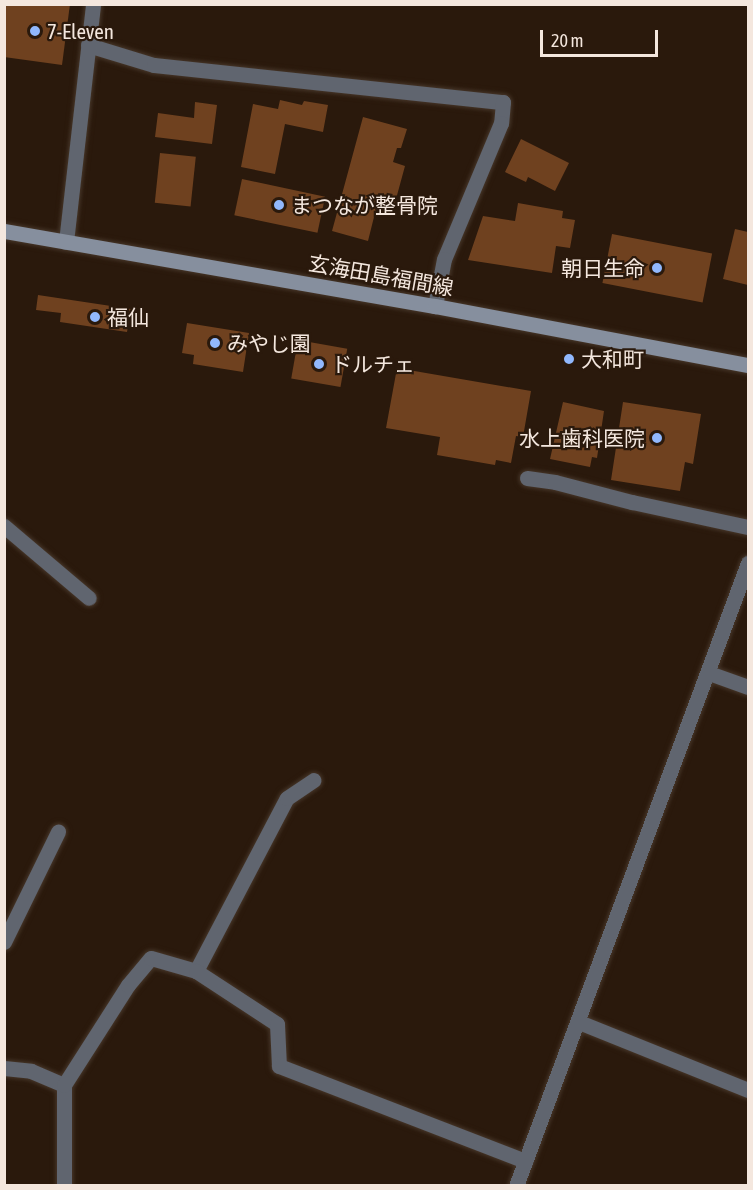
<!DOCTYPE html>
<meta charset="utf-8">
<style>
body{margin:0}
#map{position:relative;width:753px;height:1190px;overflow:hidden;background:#2a190c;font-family:"Asap Condensed","Noto Sans JP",sans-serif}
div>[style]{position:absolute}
.building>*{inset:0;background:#6f411f;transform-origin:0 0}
.roads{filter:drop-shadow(0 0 2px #463629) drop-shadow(0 0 2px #463629)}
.lane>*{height:15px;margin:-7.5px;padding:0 7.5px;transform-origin:7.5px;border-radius:7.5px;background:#60656f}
.street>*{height:15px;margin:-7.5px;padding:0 7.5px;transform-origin:7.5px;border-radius:7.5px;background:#60656f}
.secondary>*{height:15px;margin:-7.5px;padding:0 7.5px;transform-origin:7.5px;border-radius:7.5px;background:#868f9e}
.dots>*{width:16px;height:16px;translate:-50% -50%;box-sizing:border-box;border:3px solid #2a190c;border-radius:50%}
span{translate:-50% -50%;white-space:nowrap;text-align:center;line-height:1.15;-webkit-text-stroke:4.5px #2a190c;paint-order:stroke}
.poi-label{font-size:21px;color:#f4e7de}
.left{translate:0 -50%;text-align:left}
.right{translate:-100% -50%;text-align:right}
.street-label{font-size:21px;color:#f4e7de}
.frame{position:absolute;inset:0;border:6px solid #f4e7de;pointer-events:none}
.scale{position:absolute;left:540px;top:30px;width:118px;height:27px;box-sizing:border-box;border:3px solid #f4e7de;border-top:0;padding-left:8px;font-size:18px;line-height:21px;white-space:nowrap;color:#f4e7de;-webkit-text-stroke:4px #2a190c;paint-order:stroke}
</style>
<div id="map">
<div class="building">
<div style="clip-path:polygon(4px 4px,70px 4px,62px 65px,4px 57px)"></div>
<div style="clip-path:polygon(280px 100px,302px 105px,304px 101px,328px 105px,323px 132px,285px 124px,275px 174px,241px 167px,253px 104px,278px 109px)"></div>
<div style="clip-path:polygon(195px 102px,217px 105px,212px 144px,155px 137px,158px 113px,194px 118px)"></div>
<div style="clip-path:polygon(363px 117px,407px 129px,401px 148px,397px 148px,393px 162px,405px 166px,393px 210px,377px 205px,368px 241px,332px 231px)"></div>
<div style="clip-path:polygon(521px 139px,569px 163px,555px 191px,528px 177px,526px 182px,505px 172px)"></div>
<div style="left:160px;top:153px;width:36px;height:50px;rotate:6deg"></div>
<div style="left:242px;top:179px;width:85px;height:37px;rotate:12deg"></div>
<div style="clip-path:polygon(518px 203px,563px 211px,562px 218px,575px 220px,570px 248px,556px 246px,552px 273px,468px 260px,483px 216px,515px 221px)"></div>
<div style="clip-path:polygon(735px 229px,748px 232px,748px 285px,723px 279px)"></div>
<div style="left:612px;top:234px;width:102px;height:50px;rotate:11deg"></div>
<div style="clip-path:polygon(38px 295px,131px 309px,127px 332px,60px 322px,61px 313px,36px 310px)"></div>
<div style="clip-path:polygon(187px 323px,249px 333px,243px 372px,193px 364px,194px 355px,182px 353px)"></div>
<div style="left:298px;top:340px;width:50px;height:39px;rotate:10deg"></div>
<div style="clip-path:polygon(397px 368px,531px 391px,523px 437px,516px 436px,511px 463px,496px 460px,495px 465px,437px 455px,440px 437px,386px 428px)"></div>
<div style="clip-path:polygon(563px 402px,604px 411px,597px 458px,592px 457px,590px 467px,550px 459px)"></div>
<div style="clip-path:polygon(623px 402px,701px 414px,693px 464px,685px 462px,680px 491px,611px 480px)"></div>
</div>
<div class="roads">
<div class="lane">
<div style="left:4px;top:942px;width:123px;rotate:-63.9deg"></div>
</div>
<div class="street">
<div style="left:88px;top:45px;width:69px;rotate:16.9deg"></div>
<div style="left:154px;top:65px;width:351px;rotate:6.1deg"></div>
<div style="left:503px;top:102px;width:21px;rotate:95deg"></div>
<div style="left:501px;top:123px;width:147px;rotate:112.7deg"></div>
<div style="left:444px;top:259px;width:48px;rotate:100.8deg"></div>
<div style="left:66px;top:242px;width:240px;rotate:-83.5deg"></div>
<div style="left:527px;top:478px;width:28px;rotate:8deg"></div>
<div style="left:555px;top:482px;width:80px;rotate:14.6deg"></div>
<div style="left:632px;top:502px;width:119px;rotate:12.2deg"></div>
<div style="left:4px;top:526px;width:111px;rotate:40.3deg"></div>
<div style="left:709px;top:673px;width:41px;rotate:19.7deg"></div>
<div style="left:196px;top:971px;width:195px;rotate:-62.3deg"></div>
<div style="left:287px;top:798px;width:32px;rotate:-34deg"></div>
<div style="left:579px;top:1022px;width:182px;rotate:21.9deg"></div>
<div style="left:4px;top:1068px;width:27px;rotate:6deg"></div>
<div style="left:31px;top:1071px;width:36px;rotate:23deg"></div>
<div style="left:64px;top:1186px;width:101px;rotate:-90deg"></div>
<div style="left:64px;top:1085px;width:119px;rotate:-57.4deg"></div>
<div style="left:128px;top:985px;width:35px;rotate:-50deg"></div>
<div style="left:151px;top:958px;width:47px;rotate:16.1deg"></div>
<div style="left:196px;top:971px;width:97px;rotate:33.2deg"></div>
<div style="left:277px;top:1024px;width:42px;rotate:87.3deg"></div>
<div style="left:279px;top:1066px;width:264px;rotate:21.1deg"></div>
<div style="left:516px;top:1186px;width:665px;rotate:-69.58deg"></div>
</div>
<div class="secondary">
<div style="left:4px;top:231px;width:437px;rotate:9.9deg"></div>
<div style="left:435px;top:306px;width:319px;rotate:10.7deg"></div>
</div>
</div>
<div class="dots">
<div style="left:35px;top:31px;background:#91b8fd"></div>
<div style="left:279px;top:205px;background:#91b8fd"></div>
<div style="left:657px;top:268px;background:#91b8fd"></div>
<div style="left:95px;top:317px;background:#91b8fd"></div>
<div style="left:215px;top:343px;background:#91b8fd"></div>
<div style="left:569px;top:359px;background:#91b8fd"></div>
<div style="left:319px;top:364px;background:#91b8fd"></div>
<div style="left:657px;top:438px;background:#91b8fd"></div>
</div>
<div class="poi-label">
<span class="left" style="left:47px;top:31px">7-Eleven</span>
<span class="left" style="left:291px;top:205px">まつなが整骨院</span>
<span class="right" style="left:645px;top:268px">朝日生命</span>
<span class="left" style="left:107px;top:317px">福仙</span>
<span class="left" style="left:227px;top:343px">みやじ園</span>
<span class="left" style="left:581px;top:359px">大和町</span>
<span class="left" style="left:331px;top:364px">ドルチェ</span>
<span class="right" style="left:645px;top:438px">水上歯科医院</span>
</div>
<div class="street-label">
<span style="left:381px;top:275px;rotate:10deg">玄海田島福間線</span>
</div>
<div class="frame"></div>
<div class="scale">20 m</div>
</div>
